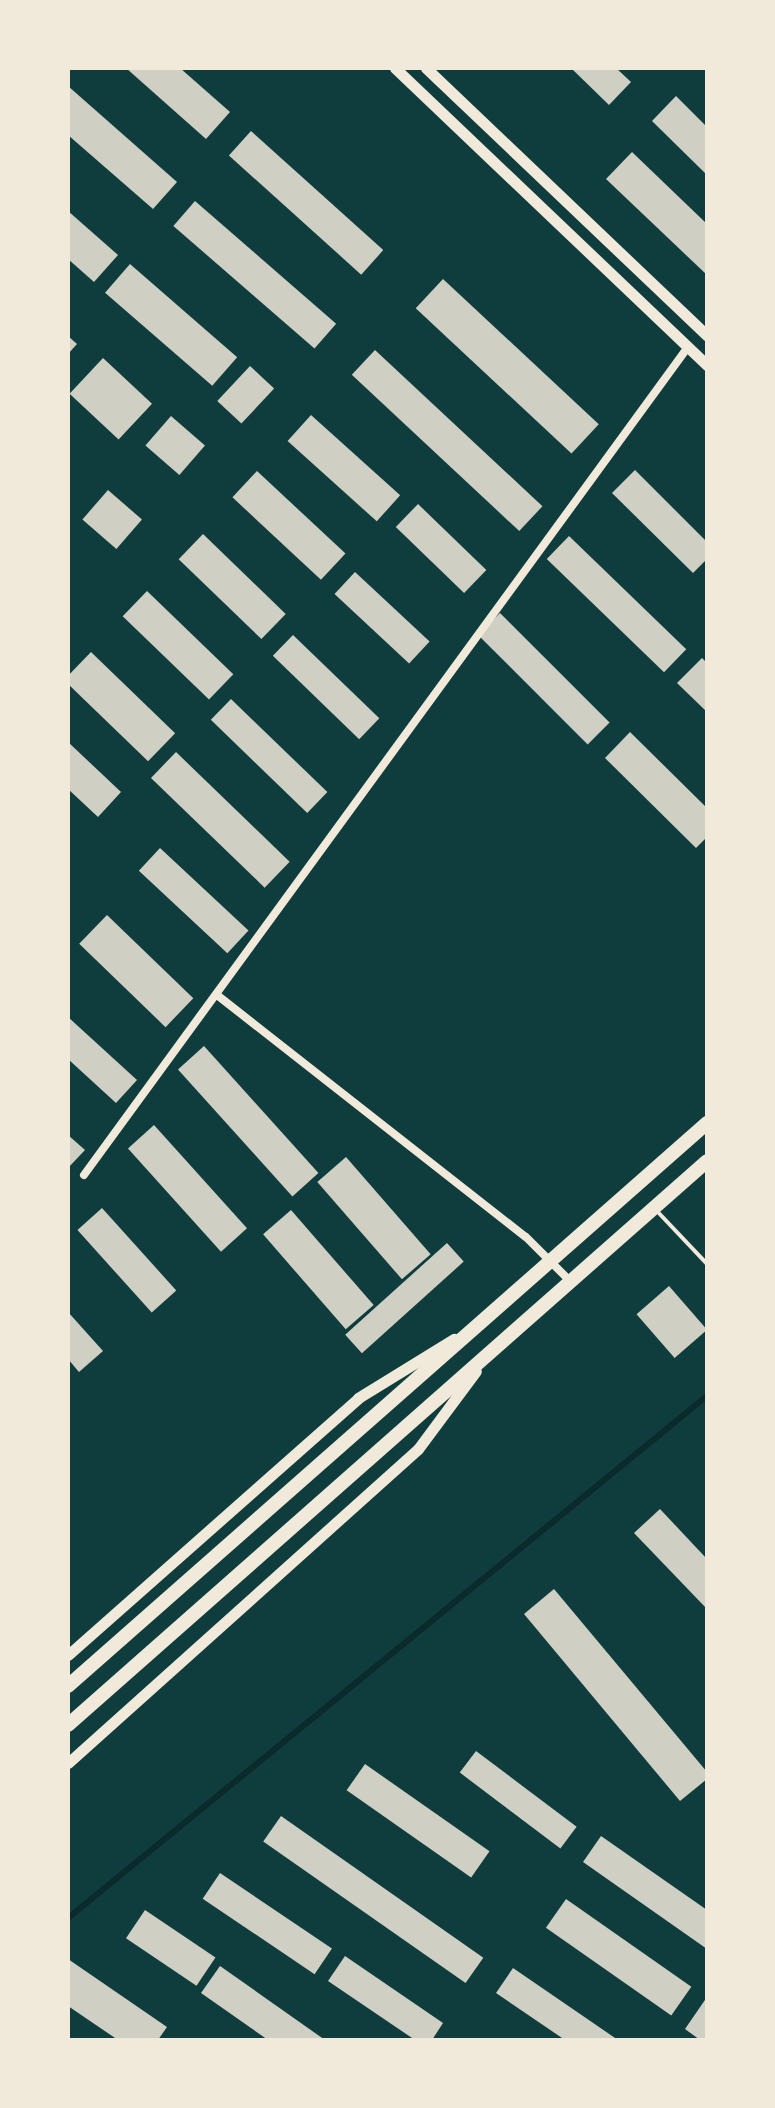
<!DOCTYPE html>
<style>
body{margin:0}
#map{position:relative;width:775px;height:2108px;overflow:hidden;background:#0f3d3e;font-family:Poppins,sans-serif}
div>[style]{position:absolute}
.stream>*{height:6px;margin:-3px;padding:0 3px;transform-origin:3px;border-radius:3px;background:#0a2a2b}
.building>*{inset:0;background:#cfcfc3;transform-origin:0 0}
.service>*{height:4px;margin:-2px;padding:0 2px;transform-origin:2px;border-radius:2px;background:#f1e9da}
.minor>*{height:8px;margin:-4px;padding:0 4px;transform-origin:4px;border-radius:4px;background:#f1e9da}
.tertiary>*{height:11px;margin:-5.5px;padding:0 5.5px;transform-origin:5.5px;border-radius:5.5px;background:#f1e9da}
.primary>*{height:14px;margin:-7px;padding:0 7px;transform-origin:7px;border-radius:7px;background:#f1e9da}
span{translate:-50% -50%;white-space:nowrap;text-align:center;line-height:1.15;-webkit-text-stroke:6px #f1e9da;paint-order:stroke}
.frame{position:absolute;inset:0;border:70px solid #f1e9da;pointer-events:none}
</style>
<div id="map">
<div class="stream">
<div style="left:68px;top:1918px;width:825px;rotate:-39.25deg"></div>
</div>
<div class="building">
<div style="clip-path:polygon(126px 68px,180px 68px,230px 112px,206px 139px)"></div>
<div style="clip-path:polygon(571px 68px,616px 68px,631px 82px,609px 105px)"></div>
<div style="clip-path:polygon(68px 86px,177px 182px,153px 209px,68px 135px)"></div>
<div style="clip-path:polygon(676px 96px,707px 127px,707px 175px,652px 121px)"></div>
<div style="left:251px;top:131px;width:178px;height:33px;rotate:42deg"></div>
<div style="clip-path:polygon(632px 152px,707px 224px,707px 275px,606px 179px)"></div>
<div style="left:195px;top:201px;width:187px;height:33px;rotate:41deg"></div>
<div style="clip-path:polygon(68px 211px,118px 255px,94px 282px,68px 259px)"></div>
<div style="left:130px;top:264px;width:142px;height:38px;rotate:41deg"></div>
<div style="left:443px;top:279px;width:213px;height:40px;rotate:43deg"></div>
<div style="clip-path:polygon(68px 336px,77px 344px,68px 354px)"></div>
<div style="left:375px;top:350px;width:229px;height:34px;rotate:43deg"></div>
<div style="left:103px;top:358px;width:67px;height:49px;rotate:43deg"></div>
<div style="left:250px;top:366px;width:33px;height:48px;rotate:43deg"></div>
<div style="left:311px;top:415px;width:120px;height:35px;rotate:42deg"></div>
<div style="left:171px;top:416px;width:45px;height:39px;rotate:41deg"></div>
<div style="clip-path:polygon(635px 470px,707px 542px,707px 559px,693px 573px,612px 493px)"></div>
<div style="left:257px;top:471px;width:121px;height:36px;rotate:43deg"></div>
<div style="left:108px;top:490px;width:45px;height:39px;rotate:41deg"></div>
<div style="left:418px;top:504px;width:95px;height:32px;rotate:44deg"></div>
<div style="left:203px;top:534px;width:115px;height:35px;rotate:44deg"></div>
<div style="left:569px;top:536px;width:163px;height:32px;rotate:44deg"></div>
<div style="left:355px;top:572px;width:102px;height:30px;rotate:43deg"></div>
<div style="left:147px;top:591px;width:120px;height:35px;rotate:44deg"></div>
<div style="left:500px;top:613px;width:155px;height:31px;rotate:45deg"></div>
<div style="left:293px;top:635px;width:120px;height:29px;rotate:44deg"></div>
<div style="left:91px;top:652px;width:117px;height:39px;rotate:44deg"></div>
<div style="clip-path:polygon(702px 658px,707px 663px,707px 712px,677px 683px)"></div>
<div style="left:231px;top:699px;width:134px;height:29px;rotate:44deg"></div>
<div style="clip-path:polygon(630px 732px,707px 808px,707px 837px,696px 848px,605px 758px)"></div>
<div style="clip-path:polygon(68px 742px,121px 792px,98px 817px,68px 789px)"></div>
<div style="left:176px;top:752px;width:158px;height:36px;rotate:44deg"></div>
<div style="left:160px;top:848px;width:121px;height:31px;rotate:43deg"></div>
<div style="left:107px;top:915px;width:120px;height:40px;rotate:44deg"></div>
<div style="clip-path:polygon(68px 1017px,137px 1080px,116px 1103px,68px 1059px)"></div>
<div style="left:204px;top:1046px;width:171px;height:35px;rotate:48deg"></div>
<div style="left:154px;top:1125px;width:139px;height:35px;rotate:48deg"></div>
<div style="clip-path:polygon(68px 1135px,85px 1150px,68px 1168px)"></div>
<div style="left:346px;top:1157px;width:129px;height:38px;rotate:49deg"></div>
<div style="left:102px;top:1208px;width:111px;height:33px;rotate:48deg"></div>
<div style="left:291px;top:1210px;width:126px;height:37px;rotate:49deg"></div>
<div style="left:447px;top:1243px;width:25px;height:137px;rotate:48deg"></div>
<div style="left:669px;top:1286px;width:58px;height:43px;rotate:49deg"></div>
<div style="clip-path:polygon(68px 1312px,103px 1351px,79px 1372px,68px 1359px)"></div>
<div style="clip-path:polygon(660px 1509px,707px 1559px,707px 1609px,634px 1533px)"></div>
<div style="clip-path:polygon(554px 1589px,707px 1772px,707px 1779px,680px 1801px,524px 1614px)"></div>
<div style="left:476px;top:1751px;width:126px;height:27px;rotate:37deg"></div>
<div style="left:365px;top:1764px;width:152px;height:32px;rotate:35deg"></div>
<div style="left:281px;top:1816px;width:247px;height:31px;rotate:35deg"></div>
<div style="clip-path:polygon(601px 1836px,707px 1910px,707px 1949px,583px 1862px)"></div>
<div style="left:220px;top:1873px;width:135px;height:31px;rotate:34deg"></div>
<div style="left:566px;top:1899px;width:153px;height:35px;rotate:35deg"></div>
<div style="left:145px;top:1910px;width:85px;height:34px;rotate:34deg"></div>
<div style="clip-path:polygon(345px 1956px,443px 2023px,432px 2040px,415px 2040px,328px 1981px)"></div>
<div style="clip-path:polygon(68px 1959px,167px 2027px,158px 2040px,118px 2040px,68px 2006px)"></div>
<div style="clip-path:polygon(220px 1966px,325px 2040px,268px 2040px,201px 1993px)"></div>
<div style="clip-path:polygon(513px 1968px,618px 2040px,565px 2040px,496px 1993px)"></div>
<div style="clip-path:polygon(707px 1997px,707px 2040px,700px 2040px,685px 2029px)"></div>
</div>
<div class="service">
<div style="left:655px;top:1209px;width:76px;rotate:46.6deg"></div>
</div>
<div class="minor">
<div style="left:217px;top:995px;width:392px;rotate:38.1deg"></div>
<div style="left:526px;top:1237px;width:64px;rotate:45deg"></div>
<div style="left:84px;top:1175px;width:1025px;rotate:-53.89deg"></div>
</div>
<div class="tertiary">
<div style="left:395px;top:68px;width:431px;rotate:43.6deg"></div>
<div style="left:426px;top:68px;width:388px;rotate:43.6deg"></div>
<div style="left:68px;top:1655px;width:387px;rotate:-41.5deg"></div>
<div style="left:358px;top:1398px;width:113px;rotate:-31.6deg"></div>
<div style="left:68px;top:1763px;width:470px;rotate:-41.9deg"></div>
<div style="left:418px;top:1449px;width:97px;rotate:-53.4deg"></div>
</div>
<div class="primary">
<div style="left:68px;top:1686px;width:852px;rotate:-41.38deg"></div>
<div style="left:68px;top:1725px;width:852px;rotate:-41.43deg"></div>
</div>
<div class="frame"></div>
</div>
